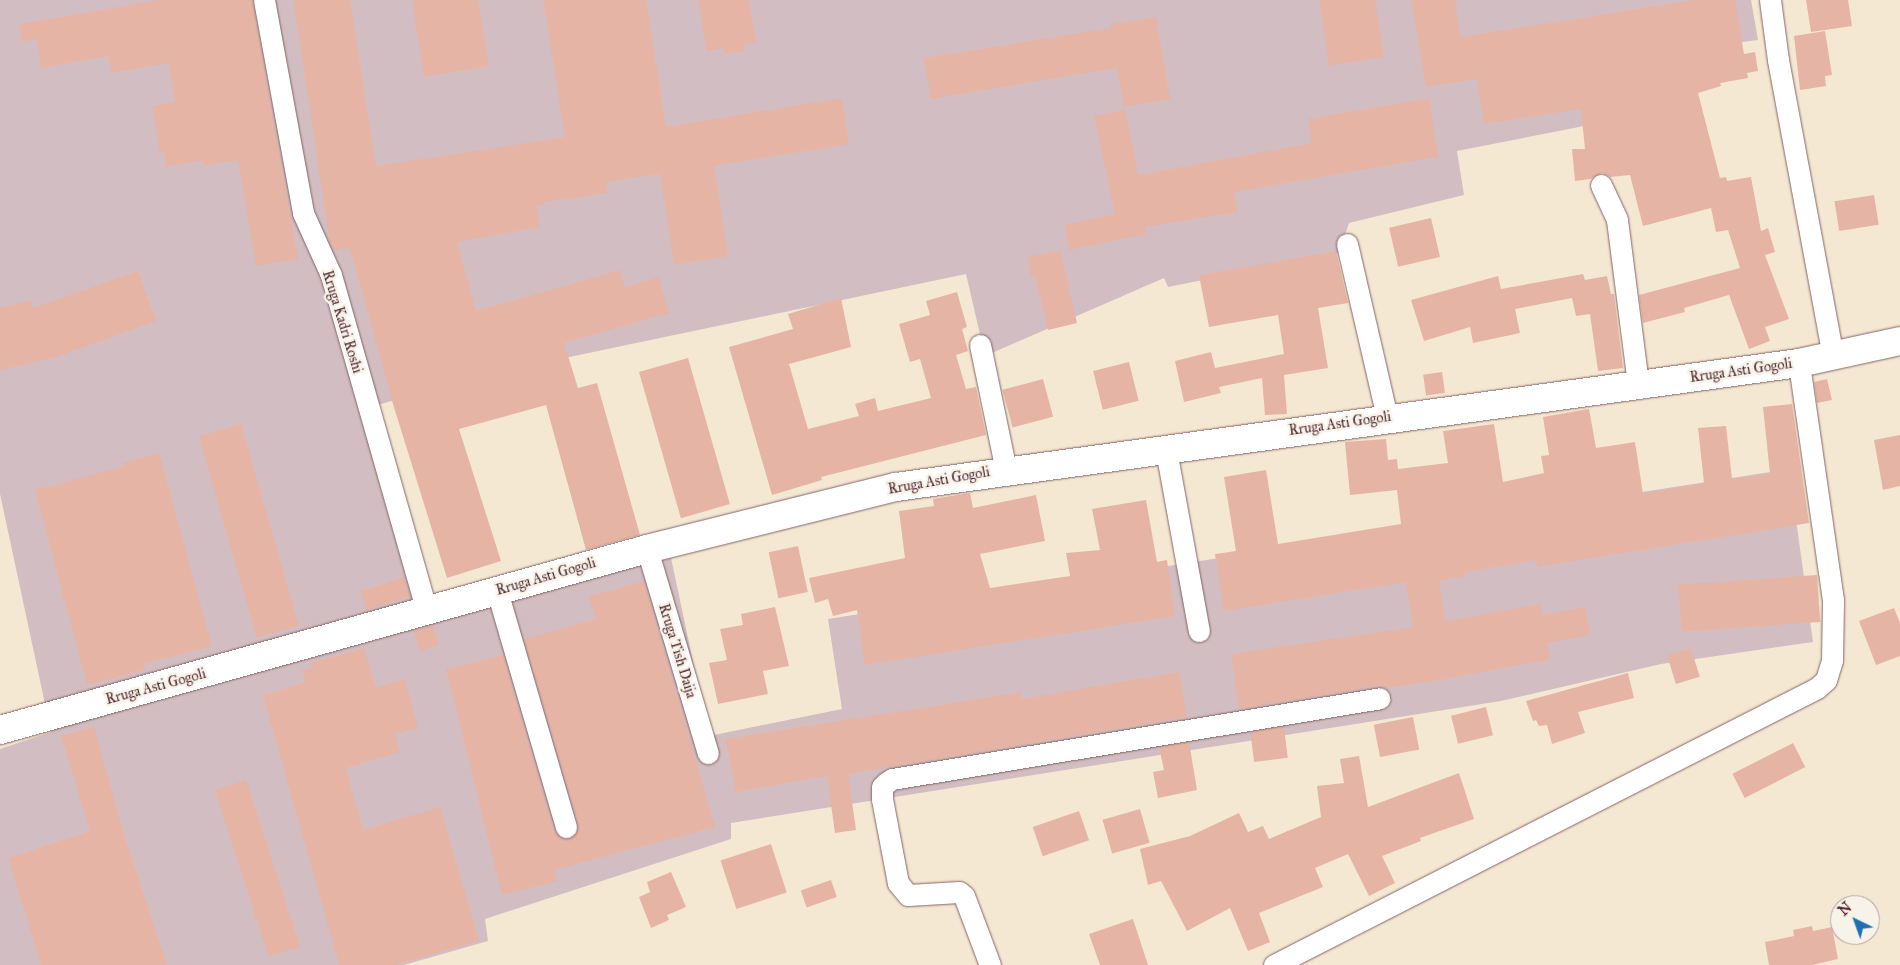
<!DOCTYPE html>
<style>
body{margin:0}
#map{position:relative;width:1900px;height:965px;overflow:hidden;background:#f4e8d3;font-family:"IM FELL Great Primer",serif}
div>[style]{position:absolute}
.industrial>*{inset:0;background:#d2bec2}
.building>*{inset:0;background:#e6b4a5;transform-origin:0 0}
.roads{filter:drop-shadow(0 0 1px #866566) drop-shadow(0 0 1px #866566)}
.street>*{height:21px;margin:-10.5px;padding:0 10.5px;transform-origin:10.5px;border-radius:10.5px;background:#fff}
.secondary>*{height:28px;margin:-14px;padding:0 14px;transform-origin:14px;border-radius:14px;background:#fff}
span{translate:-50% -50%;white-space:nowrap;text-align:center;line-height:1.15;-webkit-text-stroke:5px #f7f3e8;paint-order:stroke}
.street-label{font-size:14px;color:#4a1f2b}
.north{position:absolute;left:1830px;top:895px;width:50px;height:50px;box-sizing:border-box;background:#f7f3e8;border:1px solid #b29e9c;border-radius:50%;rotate:318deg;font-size:14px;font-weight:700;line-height:20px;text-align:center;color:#4a1f2b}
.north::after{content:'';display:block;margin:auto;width:18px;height:22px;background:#1f6fb2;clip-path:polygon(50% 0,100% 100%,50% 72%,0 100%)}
</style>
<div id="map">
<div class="industrial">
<div style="clip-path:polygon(0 0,1751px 0,1758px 40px,1678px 50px,1615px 120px,1457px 151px,1464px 195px,1349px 223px,1339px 253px,1168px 287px,1164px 278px,985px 356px,966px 274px,536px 364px,535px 360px,374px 406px,439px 618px,671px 558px,709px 736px,842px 709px,828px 619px,1789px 469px,1813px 642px,1661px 664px,1501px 701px,731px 823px,731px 839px,485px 919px,488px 941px,404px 965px,0 965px,0 749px,51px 732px,0 494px)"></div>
</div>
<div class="building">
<div style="clip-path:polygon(158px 0,252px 0,298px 259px,256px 266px,238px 160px,204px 166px,203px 160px,166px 167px,164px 152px,160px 153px,152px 106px,175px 102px,168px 63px,112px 73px,109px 56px,41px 68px,37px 39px,22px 42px,19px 24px)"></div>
<div style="clip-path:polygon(293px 0,350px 0,376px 166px,565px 137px,543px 0,646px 0,666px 127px,842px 98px,849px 144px,714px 166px,728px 256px,674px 265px,660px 174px,606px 182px,608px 193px,544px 202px,544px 205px,536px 206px,540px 227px,457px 242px,476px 311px,620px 270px,625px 287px,659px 277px,669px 313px,564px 343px,578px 388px,597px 383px,640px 535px,586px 550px,546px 405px,459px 429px,501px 561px,447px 578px,393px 404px,350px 248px,334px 250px,330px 243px)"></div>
<div style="clip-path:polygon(412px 0,478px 0,489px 66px,424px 77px)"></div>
<div style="clip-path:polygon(698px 0,749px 0,756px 42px,743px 45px,744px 51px,724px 54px,723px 48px,707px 51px)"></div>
<div style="clip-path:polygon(1319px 0,1375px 0,1384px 57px,1329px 66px)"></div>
<div style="clip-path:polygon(1411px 0,1455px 0,1460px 37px,1694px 0,1735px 0,1744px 54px,1755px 52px,1758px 71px,1747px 73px,1748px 78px,1720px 83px,1721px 86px,1698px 93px,1720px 178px,1726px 177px,1727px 181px,1751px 177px,1761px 231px,1768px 228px,1775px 252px,1765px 255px,1789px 319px,1765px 327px,1770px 341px,1749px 349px,1729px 295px,1684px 308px,1685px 312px,1643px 323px,1639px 295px,1740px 268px,1728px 230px,1716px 232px,1711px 208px,1643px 226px,1630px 175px,1610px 177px,1602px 173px,1590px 179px,1575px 181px,1572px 149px,1585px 149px,1581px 109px,1484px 124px,1477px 79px,1426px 87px)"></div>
<div style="clip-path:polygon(1806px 0,1848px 0,1852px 26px,1811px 32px)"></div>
<div style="clip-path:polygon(1156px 17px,1170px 99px,1124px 107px,1117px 68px,931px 99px,924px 58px,1111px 28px,1110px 24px)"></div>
<div style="clip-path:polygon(1825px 31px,1832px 75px,1825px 76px,1826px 86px,1800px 90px,1794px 36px)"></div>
<div style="clip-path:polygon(1429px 98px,1438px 157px,1234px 192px,1238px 212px,1145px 227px,1146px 234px,1069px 250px,1064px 225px,1115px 214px,1094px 116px,1125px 110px,1138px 175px,1312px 143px,1308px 119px)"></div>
<div style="left:1874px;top:195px;width:30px;height:40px;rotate:81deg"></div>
<div style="left:1431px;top:218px;width:40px;height:43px;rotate:77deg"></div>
<div style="clip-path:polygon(1060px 250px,1077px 323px,1048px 330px,1035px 275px,1031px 276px,1027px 257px)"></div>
<div style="clip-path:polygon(1336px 251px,1348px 303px,1318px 308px,1328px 368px,1284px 375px,1287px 414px,1265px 415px,1262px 378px,1219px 387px,1221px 393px,1184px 402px,1175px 361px,1211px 352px,1215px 368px,1284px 354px,1278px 315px,1209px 327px,1199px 275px)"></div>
<div style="clip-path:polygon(138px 271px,156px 321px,56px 357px,0 370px,0 308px,31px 300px,33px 308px)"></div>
<div style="clip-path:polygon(1583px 274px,1585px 280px,1607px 276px,1611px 294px,1614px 294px,1623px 368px,1598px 371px,1590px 314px,1576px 316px,1572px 298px,1515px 309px,1520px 333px,1473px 343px,1470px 327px,1424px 341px,1411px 300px,1498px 276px,1501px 289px)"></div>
<div style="clip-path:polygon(957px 292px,967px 327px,962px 329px,968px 351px,956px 355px,966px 389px,976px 387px,986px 435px,821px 477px,822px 480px,772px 495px,729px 347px,793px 329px,788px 314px,841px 298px,851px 347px,789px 364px,808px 429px,859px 416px,855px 404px,875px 398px,878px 411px,931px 398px,920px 359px,910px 362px,899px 324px,930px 315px,926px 301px)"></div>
<div style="left:688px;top:358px;width:152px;height:51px;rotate:74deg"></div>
<div style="left:1129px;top:362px;width:40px;height:37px;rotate:76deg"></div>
<div style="left:1442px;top:372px;width:21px;height:19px;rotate:82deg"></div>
<div style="left:1043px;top:379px;width:39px;height:42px;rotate:75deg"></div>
<div style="clip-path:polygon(1827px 379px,1832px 400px,1817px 403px,1814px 382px)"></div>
<div style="clip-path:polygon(1792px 404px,1809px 523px,1537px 567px,1536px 560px,1464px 572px,1465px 576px,1439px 581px,1445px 621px,1541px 604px,1542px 615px,1585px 607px,1590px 635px,1547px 643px,1550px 659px,1446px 679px,1386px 688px,1377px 686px,1239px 709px,1231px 654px,1413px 627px,1406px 582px,1224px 611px,1215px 554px,1236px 551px,1224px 477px,1266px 470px,1278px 544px,1401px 524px,1397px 490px,1350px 495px,1345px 442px,1386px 439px,1388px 460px,1397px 459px,1398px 469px,1448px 463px,1443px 431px,1494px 424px,1503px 482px,1544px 473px,1541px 456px,1549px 455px,1543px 417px,1589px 409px,1596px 448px,1635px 442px,1643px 494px,1704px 483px,1698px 428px,1726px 426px,1732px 479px,1770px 474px,1763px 407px)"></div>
<div style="left:241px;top:424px;width:210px;height:44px;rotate:74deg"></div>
<div style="clip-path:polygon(1900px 435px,1900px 486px,1883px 490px,1874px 440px)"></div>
<div style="clip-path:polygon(159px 453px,212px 646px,144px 664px,145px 670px,87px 685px,35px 490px,124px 466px,123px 463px)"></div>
<div style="clip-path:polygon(970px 493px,973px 508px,1036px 495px,1045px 541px,980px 554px,990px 588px,1070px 576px,1066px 553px,1100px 550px,1092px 509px,1146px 500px,1157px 562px,1167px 560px,1175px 616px,865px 665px,857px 610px,833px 616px,828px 599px,815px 603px,809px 578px,905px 558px,899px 511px,934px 506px,933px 499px)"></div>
<div style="left:798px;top:546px;width:47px;height:30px;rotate:78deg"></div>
<div style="left:1817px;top:575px;width:47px;height:139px;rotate:86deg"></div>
<div style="left:404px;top:577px;width:20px;height:46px;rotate:72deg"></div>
<div style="clip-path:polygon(644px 581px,715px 827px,554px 870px,557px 881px,502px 895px,446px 669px,503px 655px,554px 831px,563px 839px,570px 839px,578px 830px,578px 823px,524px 639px,596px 619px,589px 596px)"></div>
<div style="clip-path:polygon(775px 607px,789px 666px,763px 671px,768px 694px,718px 704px,709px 663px,727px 660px,720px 629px,743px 625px,741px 614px)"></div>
<div style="clip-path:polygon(1894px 608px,1900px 623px,1900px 656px,1876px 665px,1859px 621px)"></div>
<div style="left:433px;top:625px;width:21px;height:20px;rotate:73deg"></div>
<div style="clip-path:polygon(364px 648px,376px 688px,405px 679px,418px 728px,395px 734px,400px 752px,346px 768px,363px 830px,440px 807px,479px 941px,396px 965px,339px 965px,263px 695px,306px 682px,302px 671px,312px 668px,310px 663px)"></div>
<div style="left:1691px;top:648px;width:30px;height:25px;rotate:73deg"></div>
<div style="clip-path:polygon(1179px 672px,1187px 717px,848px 774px,856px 830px,835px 833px,827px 776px,736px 792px,725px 739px,1021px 692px,1022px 699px)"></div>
<div style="clip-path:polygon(1628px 673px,1634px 698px,1578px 712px,1585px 733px,1552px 744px,1547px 725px,1539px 726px,1536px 720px,1533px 721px,1526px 701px)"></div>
<div style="left:1486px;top:707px;width:29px;height:36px;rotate:76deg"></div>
<div style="left:1413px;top:717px;width:33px;height:40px;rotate:79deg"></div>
<div style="clip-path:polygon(94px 726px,121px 825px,167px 965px,41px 965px,8px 858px,90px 831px,61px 736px)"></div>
<div style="left:1284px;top:727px;width:31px;height:34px;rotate:83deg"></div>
<div style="clip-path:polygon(1189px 742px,1197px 790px,1158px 798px,1153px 772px,1164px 770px,1159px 747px)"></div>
<div style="left:1793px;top:743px;width:27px;height:68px;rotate:63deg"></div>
<div style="clip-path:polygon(1359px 756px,1368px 807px,1459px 773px,1474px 819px,1420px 838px,1421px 841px,1382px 856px,1395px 883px,1369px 896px,1348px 854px,1315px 868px,1323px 887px,1259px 913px,1270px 942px,1248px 951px,1230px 908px,1187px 931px,1161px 881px,1148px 885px,1140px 849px,1190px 836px,1239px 813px,1248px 832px,1263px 826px,1269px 839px,1321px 817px,1317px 786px,1344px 783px,1340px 759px)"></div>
<div style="left:246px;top:780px;width:175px;height:33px;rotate:72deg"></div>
<div style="left:1140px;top:809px;width:35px;height:39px;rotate:74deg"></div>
<div style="left:1079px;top:811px;width:31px;height:49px;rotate:71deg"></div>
<div style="left:771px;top:844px;width:51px;height:53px;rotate:72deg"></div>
<div style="clip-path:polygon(671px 872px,686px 907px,667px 915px,669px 920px,651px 928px,639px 897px,650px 892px,647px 882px)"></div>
<div style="left:831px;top:880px;width:18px;height:32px;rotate:71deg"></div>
<div style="clip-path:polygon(1133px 919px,1148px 965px,1100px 965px,1089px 934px)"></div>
<div style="clip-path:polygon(1812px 926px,1813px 931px,1832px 927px,1838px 959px,1812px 965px,1769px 965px,1765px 942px,1794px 936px,1793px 930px)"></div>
</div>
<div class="roads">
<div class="street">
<div style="left:264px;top:0;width:217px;rotate:79.6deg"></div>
<div style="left:303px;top:213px;width:68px;rotate:65.7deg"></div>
<div style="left:331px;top:275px;width:350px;rotate:74.1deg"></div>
<div style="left:1770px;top:0;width:61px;rotate:82.4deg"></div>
<div style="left:1778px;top:60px;width:301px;rotate:79.5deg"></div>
<div style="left:1601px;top:185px;width:38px;rotate:65deg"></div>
<div style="left:1617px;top:220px;width:166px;rotate:82.7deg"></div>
<div style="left:1347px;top:244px;width:178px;rotate:77deg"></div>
<div style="left:980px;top:345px;width:128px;rotate:78.3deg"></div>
<div style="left:1166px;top:450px;width:184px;rotate:79.7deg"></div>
<div style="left:647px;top:549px;width:213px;rotate:73.4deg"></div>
<div style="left:497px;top:591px;width:246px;rotate:73.7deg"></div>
<div style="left:990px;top:965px;width:74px;rotate:-110.6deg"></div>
<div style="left:964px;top:896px;width:6px;rotate:-141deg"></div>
<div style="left:959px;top:892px;width:51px;rotate:176.6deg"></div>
<div style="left:908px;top:895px;width:16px;rotate:-130deg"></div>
<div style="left:898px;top:883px;width:86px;rotate:-100.8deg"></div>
<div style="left:882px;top:799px;width:12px;rotate:-90deg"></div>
<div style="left:882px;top:787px;width:6px;rotate:-45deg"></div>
<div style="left:886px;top:783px;width:7px;rotate:-34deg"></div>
<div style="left:892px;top:779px;width:494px;rotate:-9.4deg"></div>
<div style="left:1274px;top:965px;width:610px;rotate:-27.03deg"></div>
<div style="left:1817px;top:688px;width:12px;rotate:-42deg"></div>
<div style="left:1826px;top:680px;width:21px;rotate:-73deg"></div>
<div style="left:1832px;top:660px;width:60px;rotate:-89deg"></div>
<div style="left:1833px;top:600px;width:239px;rotate:-98.2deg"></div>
</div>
<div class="secondary">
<div style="left:0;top:730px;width:672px;rotate:-15.63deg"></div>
<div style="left:647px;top:549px;width:257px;rotate:-14deg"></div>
<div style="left:896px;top:487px;width:911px;rotate:-7.82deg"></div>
<div style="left:1799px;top:363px;width:103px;rotate:-12.3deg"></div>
</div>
</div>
<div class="street-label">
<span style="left:342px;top:322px;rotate:73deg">Rruga Kadri Roshi</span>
<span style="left:1741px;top:371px;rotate:-8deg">Rruga Asti Gogoli</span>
<span style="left:1340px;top:424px;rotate:-8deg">Rruga Asti Gogoli</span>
<span style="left:939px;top:481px;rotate:-10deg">Rruga Asti Gogoli</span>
<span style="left:546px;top:577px;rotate:-16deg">Rruga Asti Gogoli</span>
<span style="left:677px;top:651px;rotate:73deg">Rruga Tish Daija</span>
<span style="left:156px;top:687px;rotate:-15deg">Rruga Asti Gogoli</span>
</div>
<div class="north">N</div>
</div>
